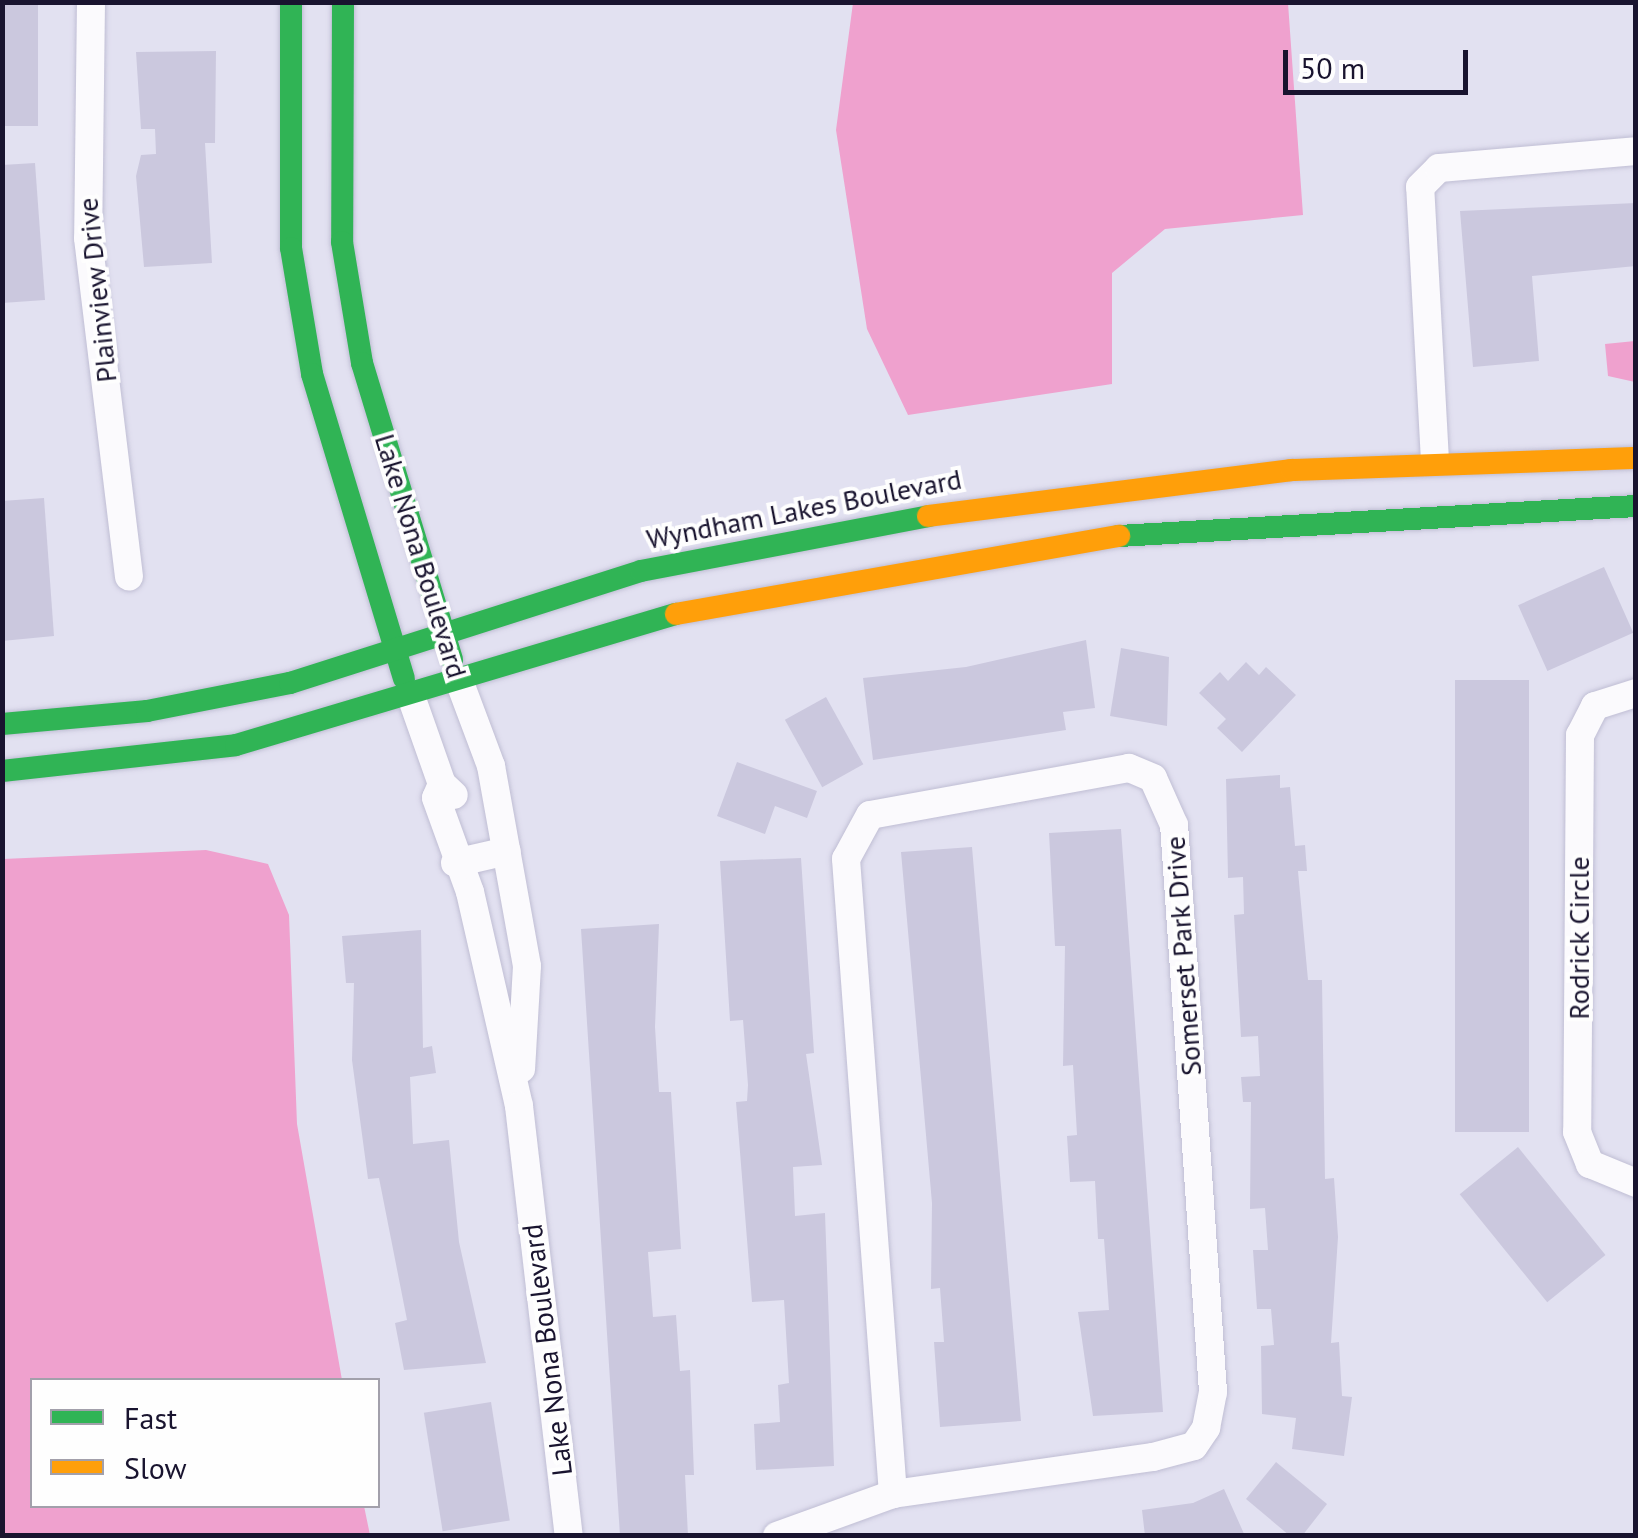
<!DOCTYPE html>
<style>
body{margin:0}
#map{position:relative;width:1638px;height:1538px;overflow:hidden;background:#e2e1f1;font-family:"PT Sans",sans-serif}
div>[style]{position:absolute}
.water>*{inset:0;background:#efa1ce}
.building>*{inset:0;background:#cbc8de;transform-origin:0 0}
.roads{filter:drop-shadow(0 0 2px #c0bed4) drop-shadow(0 0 2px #c0bed4)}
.street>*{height:28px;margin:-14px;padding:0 14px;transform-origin:14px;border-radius:14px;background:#fbfafd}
.fast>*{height:22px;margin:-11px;padding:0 11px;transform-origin:11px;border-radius:11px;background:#30b455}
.slow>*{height:22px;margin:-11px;padding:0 11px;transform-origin:11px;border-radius:11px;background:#ff9f0a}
span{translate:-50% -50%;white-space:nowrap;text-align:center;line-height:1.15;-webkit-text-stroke:8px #fefefe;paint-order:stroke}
.street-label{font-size:28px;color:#19142f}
.frame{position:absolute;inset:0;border:5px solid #19142f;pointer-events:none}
.legend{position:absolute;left:30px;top:1378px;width:350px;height:130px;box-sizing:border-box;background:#fefefe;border:2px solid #a2a0ab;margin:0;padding:12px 18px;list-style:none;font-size:30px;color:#19142f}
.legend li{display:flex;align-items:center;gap:20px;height:50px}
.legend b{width:50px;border:2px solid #a2a0ab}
.scale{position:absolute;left:1283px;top:50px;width:185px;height:45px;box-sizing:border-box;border:5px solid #19142f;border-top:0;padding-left:12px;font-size:30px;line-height:35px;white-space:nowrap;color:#19142f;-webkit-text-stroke:8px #fefefe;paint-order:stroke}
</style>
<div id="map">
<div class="water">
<div style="clip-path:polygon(853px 3px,1288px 3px,1303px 215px,1165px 229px,1112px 273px,1112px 384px,908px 415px,867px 329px,836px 130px)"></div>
<div style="clip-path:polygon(1635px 341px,1635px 382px,1608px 376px,1605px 344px)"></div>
<div style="clip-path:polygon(206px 850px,268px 864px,289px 915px,297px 1124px,342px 1380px,32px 1380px,32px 1506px,364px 1506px,370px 1535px,3px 1535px,3px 859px)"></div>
</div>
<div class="building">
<div style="left:2px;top:2px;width:36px;height:124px"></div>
<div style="clip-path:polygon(216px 51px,215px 143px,205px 143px,212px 263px,144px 267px,136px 176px,141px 155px,156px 154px,155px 129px,141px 129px,136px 52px)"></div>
<div style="clip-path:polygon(35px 163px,45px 300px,2px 303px,2px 165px)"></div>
<div style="clip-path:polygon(1636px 203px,1636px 266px,1532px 276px,1539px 361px,1473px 367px,1460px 211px)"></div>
<div style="clip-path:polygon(44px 498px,54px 636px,2px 641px,2px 501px)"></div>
<div style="left:1604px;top:567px;width:72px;height:94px;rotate:66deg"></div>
<div style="clip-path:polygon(1086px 640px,1095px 708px,1063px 712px,1066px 730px,873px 760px,863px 678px,966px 667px)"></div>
<div style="clip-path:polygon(1121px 648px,1169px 657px,1167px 726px,1110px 716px)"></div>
<div style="clip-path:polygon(1246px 662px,1259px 675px,1266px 667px,1296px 695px,1242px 752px,1217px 728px,1226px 719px,1199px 693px,1220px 672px,1228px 681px)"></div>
<div style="left:1529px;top:680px;width:452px;height:74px;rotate:90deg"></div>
<div style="left:826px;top:697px;width:77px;height:47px;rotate:61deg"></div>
<div style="clip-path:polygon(737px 762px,817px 791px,807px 818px,775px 806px,765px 834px,717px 816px)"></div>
<div style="clip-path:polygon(1280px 775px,1280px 788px,1290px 787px,1295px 846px,1305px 845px,1307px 871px,1298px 871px,1308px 980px,1322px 980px,1325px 1179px,1334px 1178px,1338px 1237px,1331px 1343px,1339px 1342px,1342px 1396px,1352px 1397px,1344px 1456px,1292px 1449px,1296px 1418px,1262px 1414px,1261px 1346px,1274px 1345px,1271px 1309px,1257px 1309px,1253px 1250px,1268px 1250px,1265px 1208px,1250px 1209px,1251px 1102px,1243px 1102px,1241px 1077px,1260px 1076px,1258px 1036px,1241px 1037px,1234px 915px,1244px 914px,1243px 877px,1228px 878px,1226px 779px)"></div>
<div style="clip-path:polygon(1121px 829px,1163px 1412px,1093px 1416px,1078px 1312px,1109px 1310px,1104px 1239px,1098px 1239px,1095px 1181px,1070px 1182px,1067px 1136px,1077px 1135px,1073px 1065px,1063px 1066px,1065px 946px,1055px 946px,1049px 833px)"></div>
<div style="clip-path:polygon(972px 847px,1021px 1421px,940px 1427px,934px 1342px,944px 1342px,940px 1288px,931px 1289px,932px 1203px,901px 852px)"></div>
<div style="clip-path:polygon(801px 858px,814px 1053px,806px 1054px,822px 1165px,793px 1167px,795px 1216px,825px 1213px,834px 1466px,756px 1470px,754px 1424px,780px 1422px,778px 1385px,789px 1383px,784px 1300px,752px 1302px,736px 1102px,747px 1101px,748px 1085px,743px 1020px,730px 1021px,720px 861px)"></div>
<div style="clip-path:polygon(659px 924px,655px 1027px,659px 1092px,671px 1092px,681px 1249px,648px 1252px,653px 1317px,676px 1315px,680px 1371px,690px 1370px,694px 1475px,685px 1475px,688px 1536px,620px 1536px,581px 929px)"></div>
<div style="clip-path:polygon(421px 930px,423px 1048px,432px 1046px,436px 1073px,410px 1077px,413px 1144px,449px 1140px,459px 1242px,486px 1363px,404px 1370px,395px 1323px,407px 1320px,379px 1178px,368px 1179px,352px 1060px,354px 983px,346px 983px,342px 936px)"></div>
<div style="left:1518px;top:1147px;width:139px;height:75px;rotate:51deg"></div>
<div style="left:491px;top:1402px;width:120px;height:68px;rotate:81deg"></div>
<div style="clip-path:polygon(1276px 1462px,1327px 1504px,1302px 1536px,1290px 1536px,1246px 1499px)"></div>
<div style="clip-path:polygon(1224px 1489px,1245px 1536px,1145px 1536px,1142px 1510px,1193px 1503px)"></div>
</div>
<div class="roads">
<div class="street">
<div style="left:91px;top:2px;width:236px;rotate:90.7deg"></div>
<div style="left:88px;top:238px;width:341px;rotate:83.1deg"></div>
<div style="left:1435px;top:461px;width:274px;rotate:-93.1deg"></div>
<div style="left:1420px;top:187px;width:27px;rotate:-45deg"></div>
<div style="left:1439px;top:168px;width:198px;rotate:-4.9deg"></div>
<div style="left:460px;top:683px;width:89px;rotate:69.5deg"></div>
<div style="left:491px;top:766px;width:203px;rotate:79.8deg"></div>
<div style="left:527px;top:966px;width:103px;rotate:93.3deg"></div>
<div style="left:1636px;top:693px;width:43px;rotate:162.4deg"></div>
<div style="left:1595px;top:706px;width:33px;rotate:117deg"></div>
<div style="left:1580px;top:735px;width:397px;rotate:90.4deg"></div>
<div style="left:1577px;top:1132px;width:35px;rotate:68deg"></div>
<div style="left:1590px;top:1164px;width:50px;rotate:22.4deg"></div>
<div style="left:412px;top:699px;width:90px;rotate:70.6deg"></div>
<div style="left:442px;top:784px;width:16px;rotate:43deg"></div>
<div style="left:442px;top:784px;width:15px;rotate:113deg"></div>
<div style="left:436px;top:798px;width:100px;rotate:70.1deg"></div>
<div style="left:470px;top:892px;width:220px;rotate:77.1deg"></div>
<div style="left:519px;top:1106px;width:433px;rotate:83.4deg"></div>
<div style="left:455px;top:863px;width:53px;rotate:-13deg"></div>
<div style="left:777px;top:1536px;width:123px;rotate:-19.9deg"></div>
<div style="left:893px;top:1494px;width:263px;rotate:-8.1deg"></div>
<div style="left:1153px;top:1457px;width:42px;rotate:-15deg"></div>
<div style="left:1194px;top:1446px;width:22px;rotate:-56deg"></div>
<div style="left:1206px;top:1428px;width:37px;rotate:-79deg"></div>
<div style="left:1213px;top:1392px;width:568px;rotate:-93.93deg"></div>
<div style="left:1174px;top:825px;width:51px;rotate:-114.1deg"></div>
<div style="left:1153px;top:778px;width:26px;rotate:-157deg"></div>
<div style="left:1129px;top:768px;width:263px;rotate:169.7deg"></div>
<div style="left:870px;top:815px;width:50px;rotate:118.6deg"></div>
<div style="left:846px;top:859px;width:637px;rotate:85.77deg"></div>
</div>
<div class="fast">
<div style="left:291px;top:2px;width:246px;rotate:90deg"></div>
<div style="left:291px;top:248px;width:128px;rotate:80.5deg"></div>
<div style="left:312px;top:374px;width:318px;rotate:73.2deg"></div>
<div style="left:343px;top:2px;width:240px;rotate:90.2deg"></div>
<div style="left:342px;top:242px;width:123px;rotate:80.6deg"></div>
<div style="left:362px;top:363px;width:310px;rotate:73.1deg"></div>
<div style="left:1119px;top:536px;width:518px;rotate:-3.32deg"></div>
<div style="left:2px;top:724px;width:146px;rotate:-5.1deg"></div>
<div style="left:147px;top:711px;width:146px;rotate:-11.1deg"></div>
<div style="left:290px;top:683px;width:368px;rotate:-17.7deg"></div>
<div style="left:641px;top:571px;width:292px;rotate:-10.8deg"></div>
<div style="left:2px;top:771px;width:235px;rotate:-6.3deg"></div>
<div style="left:236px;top:745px;width:459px;rotate:-16.6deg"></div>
</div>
<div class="slow">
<div style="left:928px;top:516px;width:366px;rotate:-7.2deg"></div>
<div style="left:1291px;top:470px;width:345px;rotate:-2deg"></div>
<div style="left:676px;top:614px;width:450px;rotate:-10deg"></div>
</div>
</div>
<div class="street-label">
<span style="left:97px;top:290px;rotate:-96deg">Plainview Drive</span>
<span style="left:804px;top:509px;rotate:-11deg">Wyndham Lakes Boulevard</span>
<span style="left:421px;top:556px;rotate:73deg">Lake Nona Boulevard</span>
<span style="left:1579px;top:938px;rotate:-90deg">Rodrick Circle</span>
<span style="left:1183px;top:956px;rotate:-94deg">Somerset Park Drive</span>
<span style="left:547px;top:1350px;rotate:-97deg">Lake Nona Boulevard</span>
</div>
<div class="frame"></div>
<ul class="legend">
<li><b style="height:12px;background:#30b455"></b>Fast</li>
<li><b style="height:12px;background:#ff9f0a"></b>Slow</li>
</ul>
<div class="scale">50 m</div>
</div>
